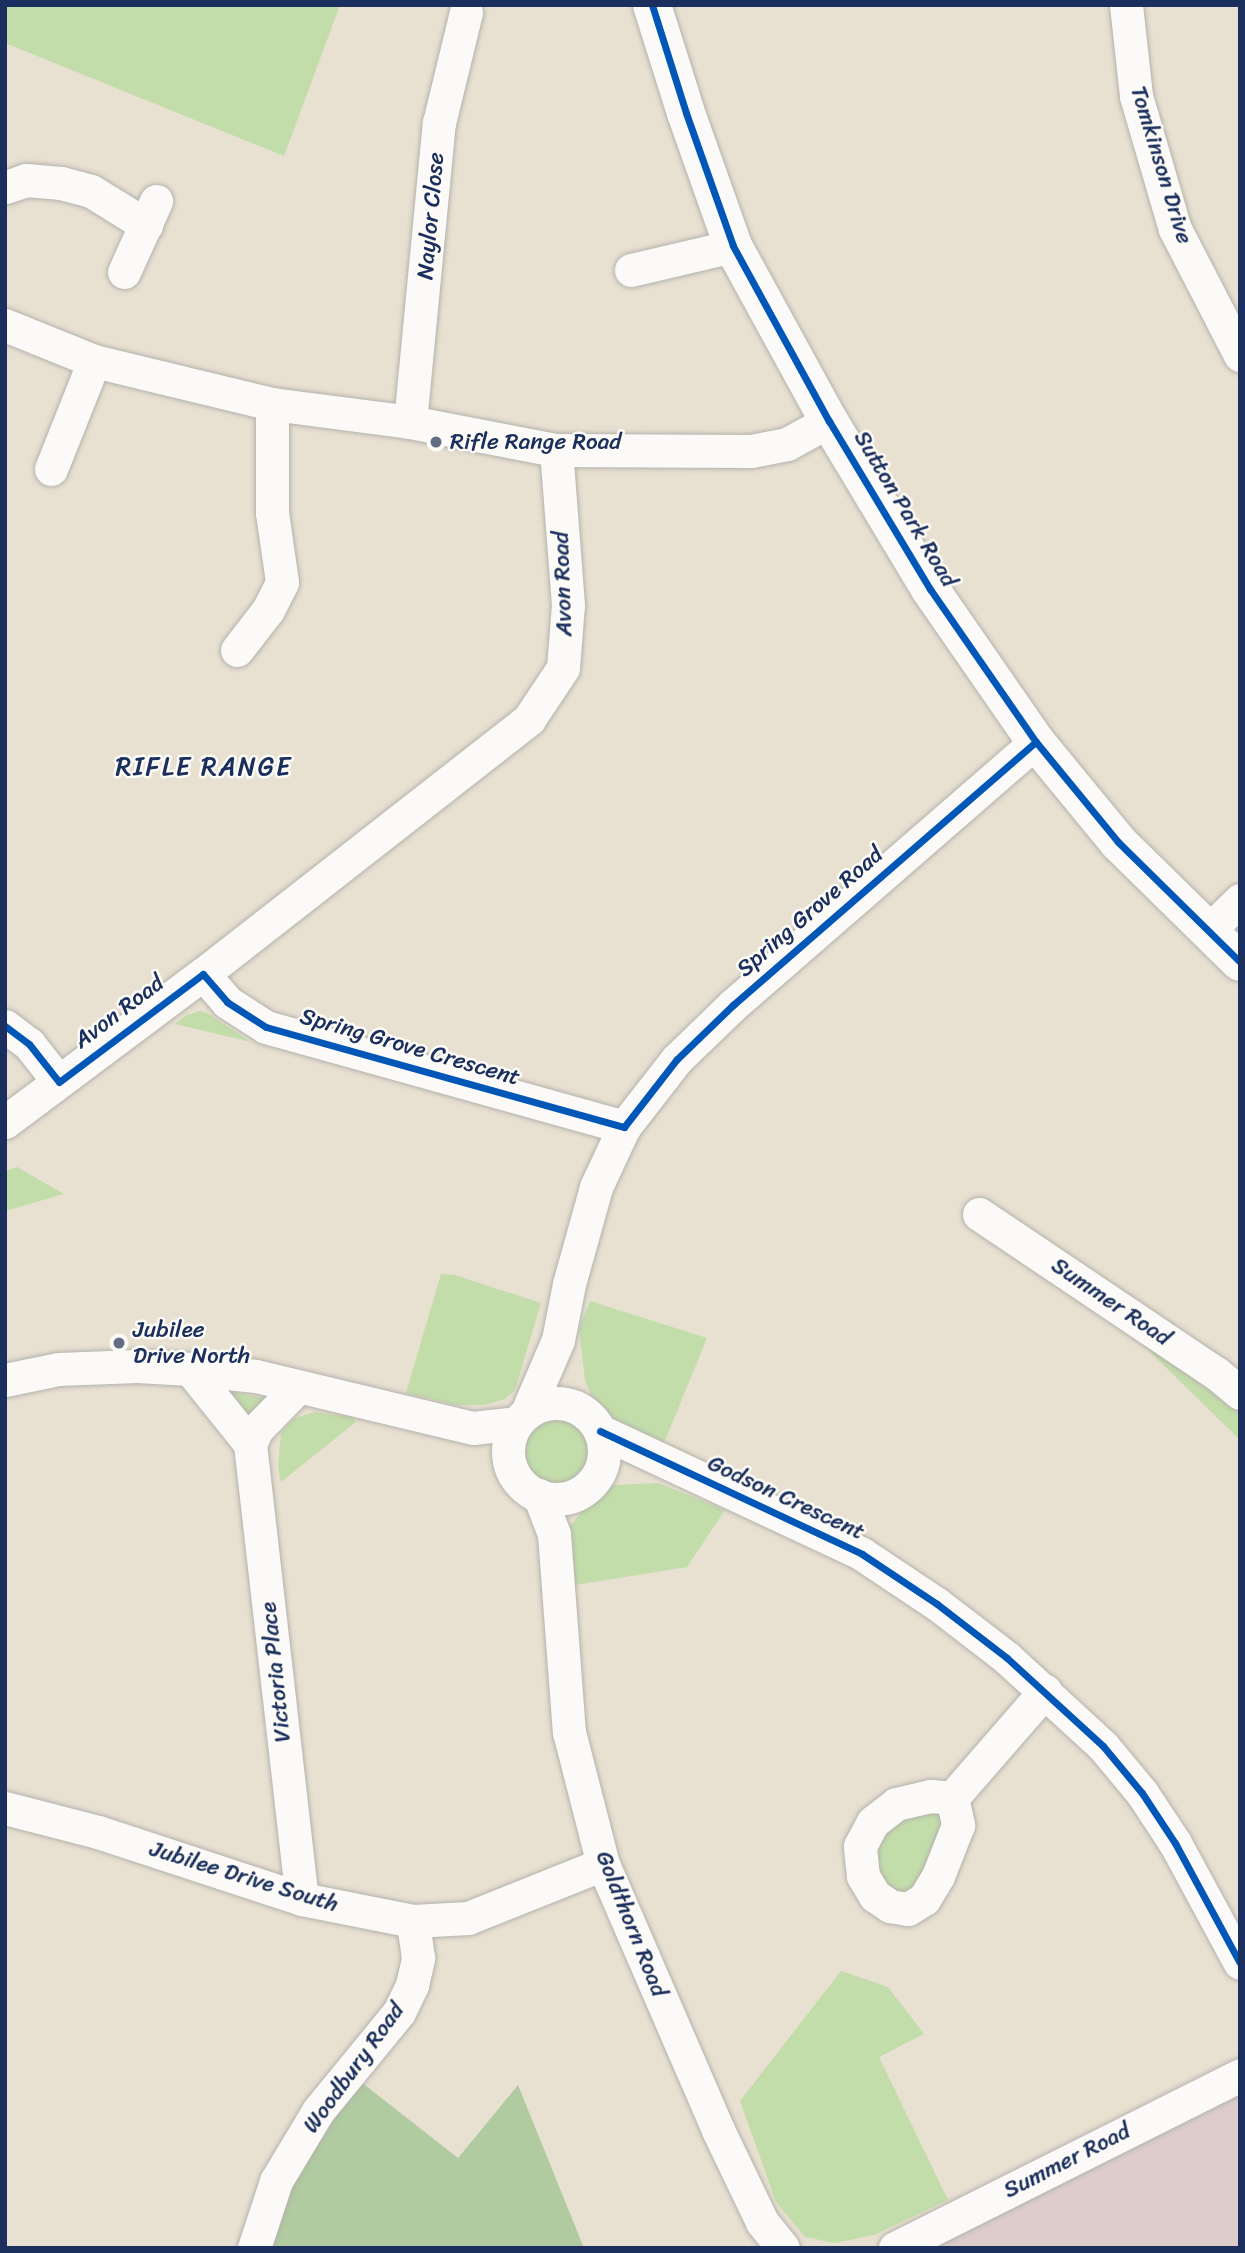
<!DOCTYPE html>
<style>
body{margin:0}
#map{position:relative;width:1245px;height:2253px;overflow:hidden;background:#e8e0d1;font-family:Sriracha,sans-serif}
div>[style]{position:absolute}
.industrial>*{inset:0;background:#dccdcb}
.green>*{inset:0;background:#c3ddaa}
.forest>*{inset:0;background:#b0cba0}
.roads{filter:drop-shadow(0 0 2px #b4b2ad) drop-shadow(0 0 2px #b4b2ad)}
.minor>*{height:33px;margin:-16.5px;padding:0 16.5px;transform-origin:16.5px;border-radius:16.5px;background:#fcfaf8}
.minor>.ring{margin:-16.5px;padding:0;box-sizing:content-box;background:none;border:33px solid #fcfaf8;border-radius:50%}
.major>*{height:38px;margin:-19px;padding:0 19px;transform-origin:19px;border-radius:19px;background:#fcfaf8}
.cycleway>*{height:7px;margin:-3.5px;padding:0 3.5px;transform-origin:3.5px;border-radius:3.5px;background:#0057b8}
.dots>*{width:19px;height:19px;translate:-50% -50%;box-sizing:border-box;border:4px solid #fdfcf7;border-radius:50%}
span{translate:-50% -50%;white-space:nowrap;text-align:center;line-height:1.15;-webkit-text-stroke:5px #fdfcf7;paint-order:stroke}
.street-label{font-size:23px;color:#1b2f5e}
.poi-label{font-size:23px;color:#1b2f5e}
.left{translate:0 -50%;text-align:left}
.quarter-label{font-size:26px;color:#1b2f5e;letter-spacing:2px}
.frame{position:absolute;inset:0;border:7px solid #1b2f5e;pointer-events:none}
</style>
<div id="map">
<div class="industrial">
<div style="clip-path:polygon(1240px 2075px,1240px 2248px,895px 2248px)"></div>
</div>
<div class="green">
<div style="clip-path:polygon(5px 5px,340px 5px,284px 156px,5px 43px)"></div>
<div style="clip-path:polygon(200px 1011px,207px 1013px,251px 1042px,175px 1024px,187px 1015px)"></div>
<div style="clip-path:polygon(17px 1167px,64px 1194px,5px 1211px,5px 1171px)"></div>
<div style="clip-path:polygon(441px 1274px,455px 1275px,541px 1303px,515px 1390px,505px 1399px,485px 1405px,457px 1405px,406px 1393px)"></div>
<div style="clip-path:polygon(590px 1301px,707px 1338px,664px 1443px,598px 1412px,585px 1380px,579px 1329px)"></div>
<div style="clip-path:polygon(1123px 1313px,1240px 1398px,1240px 1440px,1141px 1343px)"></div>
<div style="clip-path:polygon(226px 1391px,273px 1400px,253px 1421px)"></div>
<div style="clip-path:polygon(550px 1407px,571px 1416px,591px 1449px,581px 1476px,564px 1489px,550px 1493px,520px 1460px,518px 1435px,538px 1414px)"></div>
<div style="clip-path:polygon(315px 1412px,352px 1417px,356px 1422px,281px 1482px,278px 1467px,281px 1433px,295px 1418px)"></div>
<div style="clip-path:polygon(658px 1483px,725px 1510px,687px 1567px,569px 1586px,568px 1529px,589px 1503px,612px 1485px)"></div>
<div style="clip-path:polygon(952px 1798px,924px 1899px,875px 1896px,873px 1822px)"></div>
<div style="clip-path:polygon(841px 1971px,888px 1987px,924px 2034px,879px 2057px,948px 2200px,874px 2235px,835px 2243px,805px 2237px,776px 2202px,740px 2101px)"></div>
</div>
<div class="forest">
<div style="clip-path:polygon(361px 2082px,458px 2158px,518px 2085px,584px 2248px,254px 2248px,276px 2181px)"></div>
</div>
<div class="roads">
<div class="minor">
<div style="left:1126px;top:5px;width:92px;rotate:83.7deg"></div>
<div style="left:1136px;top:96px;width:139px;rotate:73.7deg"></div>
<div style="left:1175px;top:229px;width:142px;rotate:62.7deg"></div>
<div style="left:6px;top:187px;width:21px;rotate:-19deg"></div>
<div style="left:26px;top:180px;width:35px;rotate:5deg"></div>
<div style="left:61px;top:183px;width:31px;rotate:15deg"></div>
<div style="left:91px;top:191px;width:65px;rotate:31.7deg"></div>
<div style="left:631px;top:270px;width:105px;rotate:-13.2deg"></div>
<div style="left:124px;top:272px;width:78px;rotate:-65.7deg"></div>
<div style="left:5px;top:325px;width:96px;rotate:22deg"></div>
<div style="left:94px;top:361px;width:183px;rotate:13.6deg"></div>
<div style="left:272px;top:404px;width:139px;rotate:7.4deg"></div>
<div style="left:410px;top:422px;width:149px;rotate:10.9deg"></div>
<div style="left:556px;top:450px;width:195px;rotate:0.3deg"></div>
<div style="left:751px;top:451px;width:37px;rotate:-11deg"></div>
<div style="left:787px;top:444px;width:48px;rotate:-28.7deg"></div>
<div style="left:410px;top:422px;width:300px;rotate:-84.5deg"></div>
<div style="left:439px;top:123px;width:114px;rotate:-76.3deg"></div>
<div style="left:51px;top:469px;width:116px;rotate:-68.3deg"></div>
<div style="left:237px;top:650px;width:51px;rotate:-52.2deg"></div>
<div style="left:268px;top:610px;width:31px;rotate:-63deg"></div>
<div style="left:282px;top:582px;width:70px;rotate:-98.2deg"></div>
<div style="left:272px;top:513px;width:109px;rotate:-90deg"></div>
<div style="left:1207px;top:932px;width:46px;rotate:-44.1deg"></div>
<div style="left:203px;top:974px;width:37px;rotate:49deg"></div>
<div style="left:227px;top:1002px;width:46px;rotate:32.7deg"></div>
<div style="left:266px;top:1027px;width:372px;rotate:15.6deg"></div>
<div style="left:5px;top:1026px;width:30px;rotate:37deg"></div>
<div style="left:29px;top:1044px;width:48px;rotate:51.7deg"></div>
<div style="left:5px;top:1122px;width:247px;rotate:-36.8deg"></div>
<div style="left:203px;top:974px;width:414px;rotate:-38deg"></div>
<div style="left:529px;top:719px;width:61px;rotate:-56.3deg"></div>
<div style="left:563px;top:668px;width:63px;rotate:-85.5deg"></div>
<div style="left:568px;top:605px;width:155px;rotate:-94.4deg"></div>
<div style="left:979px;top:1214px;width:285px;rotate:33.9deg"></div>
<div style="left:1216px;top:1373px;width:31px;rotate:40deg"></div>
<div style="left:190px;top:1369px;width:96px;rotate:51.3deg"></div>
<div style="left:5px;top:1380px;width:54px;rotate:-11.7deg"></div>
<div style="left:58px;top:1369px;width:79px;rotate:-2.2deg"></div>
<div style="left:137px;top:1366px;width:53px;rotate:3.2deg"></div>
<div style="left:190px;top:1369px;width:66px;rotate:6.1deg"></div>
<div style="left:256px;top:1376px;width:223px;rotate:13.5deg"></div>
<div style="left:473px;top:1428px;width:43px;rotate:-6.6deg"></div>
<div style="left:298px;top:1387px;width:59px;rotate:134.3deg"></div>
<div style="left:257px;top:1429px;width:17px;rotate:115deg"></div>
<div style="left:250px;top:1444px;width:458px;rotate:83.5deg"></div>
<div class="ring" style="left:508px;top:1403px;width:63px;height:63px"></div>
<div style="left:527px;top:1412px;width:78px;rotate:-66.7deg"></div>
<div style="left:558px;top:1340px;width:57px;rotate:-78.9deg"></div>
<div style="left:569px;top:1284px;width:101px;rotate:-74.4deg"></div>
<div style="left:596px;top:1187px;width:66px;rotate:-65deg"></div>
<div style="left:624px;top:1127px;width:86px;rotate:-52.1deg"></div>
<div style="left:677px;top:1059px;width:78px;rotate:-44deg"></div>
<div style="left:733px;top:1005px;width:401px;rotate:-41deg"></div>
<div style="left:600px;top:1431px;width:289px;rotate:25.1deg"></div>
<div style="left:862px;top:1554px;width:90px;rotate:33.7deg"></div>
<div style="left:937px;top:1604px;width:88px;rotate:37.6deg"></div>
<div style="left:1007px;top:1658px;width:130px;rotate:42.5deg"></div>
<div style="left:1103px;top:1746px;width:61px;rotate:50.3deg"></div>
<div style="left:1142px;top:1793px;width:60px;rotate:56.6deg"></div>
<div style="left:1175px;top:1843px;width:136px;rotate:61.6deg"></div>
<div style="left:539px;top:1495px;width:42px;rotate:69deg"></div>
<div style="left:554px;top:1534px;width:199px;rotate:85.7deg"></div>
<div style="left:569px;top:1732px;width:136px;rotate:75.6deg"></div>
<div style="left:603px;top:1864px;width:290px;rotate:66.6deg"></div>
<div style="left:718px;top:2130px;width:102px;rotate:64.4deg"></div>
<div style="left:762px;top:2222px;width:33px;rotate:51deg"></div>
<div style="left:952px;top:1798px;width:28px;rotate:77deg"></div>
<div style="left:958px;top:1825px;width:55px;rotate:111.4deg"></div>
<div style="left:938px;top:1876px;width:27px;rotate:121deg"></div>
<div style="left:924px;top:1899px;width:19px;rotate:148deg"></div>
<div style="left:908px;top:1909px;width:18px;rotate:-171deg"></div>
<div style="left:890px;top:1906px;width:18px;rotate:-146deg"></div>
<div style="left:875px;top:1896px;width:23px;rotate:-121deg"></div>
<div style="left:863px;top:1876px;width:30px;rotate:-96deg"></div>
<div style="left:860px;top:1846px;width:27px;rotate:-62deg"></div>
<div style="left:873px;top:1822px;width:29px;rotate:-38deg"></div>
<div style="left:896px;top:1804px;width:36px;rotate:-13deg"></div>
<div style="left:931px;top:1796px;width:21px;rotate:5deg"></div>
<div style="left:952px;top:1798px;width:142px;rotate:-49deg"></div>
<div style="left:5px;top:1808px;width:96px;rotate:14.5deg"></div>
<div style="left:98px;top:1832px;width:215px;rotate:18.2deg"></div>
<div style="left:302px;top:1899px;width:113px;rotate:11.2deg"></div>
<div style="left:413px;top:1921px;width:55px;rotate:-3.1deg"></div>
<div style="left:468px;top:1918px;width:145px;rotate:-21.8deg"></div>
<div style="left:254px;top:2248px;width:71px;rotate:-71.8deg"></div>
<div style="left:276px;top:2181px;width:82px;rotate:-59deg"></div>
<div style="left:318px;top:2111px;width:128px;rotate:-50.7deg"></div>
<div style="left:399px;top:2012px;width:30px;rotate:-64deg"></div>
<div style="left:412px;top:1985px;width:28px;rotate:-77deg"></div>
<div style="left:418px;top:1958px;width:37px;rotate:-98deg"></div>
<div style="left:895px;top:2248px;width:386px;rotate:-26.6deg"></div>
</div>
<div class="major">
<div style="left:652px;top:5px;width:113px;rotate:72.5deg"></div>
<div style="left:686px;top:113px;width:141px;rotate:70.5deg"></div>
<div style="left:733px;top:246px;width:200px;rotate:61.3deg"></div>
<div style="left:829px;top:421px;width:196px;rotate:59deg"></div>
<div style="left:930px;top:589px;width:186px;rotate:55.3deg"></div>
<div style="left:1036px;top:742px;width:129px;rotate:50.6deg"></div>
<div style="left:1118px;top:842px;width:171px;rotate:44.5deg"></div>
</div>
</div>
<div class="cycleway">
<div style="left:652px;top:5px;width:113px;rotate:72.5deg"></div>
<div style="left:686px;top:113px;width:141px;rotate:70.5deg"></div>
<div style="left:733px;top:246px;width:200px;rotate:61.3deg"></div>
<div style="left:829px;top:421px;width:196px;rotate:59deg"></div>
<div style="left:930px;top:589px;width:186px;rotate:55.3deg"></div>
<div style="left:1036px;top:742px;width:129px;rotate:50.6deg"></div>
<div style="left:1118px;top:842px;width:171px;rotate:44.5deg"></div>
<div style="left:5px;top:1026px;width:30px;rotate:37deg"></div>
<div style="left:29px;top:1044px;width:48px;rotate:51.7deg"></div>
<div style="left:59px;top:1082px;width:180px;rotate:-36.9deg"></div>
<div style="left:203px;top:974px;width:37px;rotate:49deg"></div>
<div style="left:227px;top:1002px;width:46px;rotate:32.7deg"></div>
<div style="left:266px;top:1027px;width:372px;rotate:15.6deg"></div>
<div style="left:624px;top:1127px;width:86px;rotate:-52.1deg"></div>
<div style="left:677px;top:1059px;width:78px;rotate:-44deg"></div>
<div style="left:733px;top:1005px;width:401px;rotate:-41deg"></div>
<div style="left:600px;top:1431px;width:289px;rotate:25.1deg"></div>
<div style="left:862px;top:1554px;width:90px;rotate:33.7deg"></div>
<div style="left:937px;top:1604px;width:88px;rotate:37.6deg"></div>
<div style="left:1007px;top:1658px;width:130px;rotate:42.5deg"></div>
<div style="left:1103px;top:1746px;width:61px;rotate:50.3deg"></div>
<div style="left:1142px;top:1793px;width:60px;rotate:56.6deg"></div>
<div style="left:1175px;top:1843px;width:136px;rotate:61.6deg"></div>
</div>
<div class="dots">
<div style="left:436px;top:442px;background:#636d86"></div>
<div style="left:119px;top:1343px;background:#636d86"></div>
</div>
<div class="street-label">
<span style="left:1161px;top:165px;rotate:73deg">Tomkinson Drive</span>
<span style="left:431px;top:216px;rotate:-85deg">Naylor Close</span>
<span style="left:905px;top:509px;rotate:59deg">Sutton Park Road</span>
<span style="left:563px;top:584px;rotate:-92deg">Avon Road</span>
<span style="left:810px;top:912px;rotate:-41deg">Spring Grove Road</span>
<span style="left:119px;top:1012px;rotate:-37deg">Avon Road</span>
<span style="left:410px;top:1047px;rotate:16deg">Spring Grove Crescent</span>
<span style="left:1111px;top:1302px;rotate:34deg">Summer Road</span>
<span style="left:786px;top:1498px;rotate:25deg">Godson Crescent</span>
<span style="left:276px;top:1672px;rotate:-96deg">Victoria Place</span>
<span style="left:244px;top:1877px;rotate:17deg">Jubilee Drive South</span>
<span style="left:631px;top:1924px;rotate:68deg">Goldthorn Road</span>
<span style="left:354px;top:2068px;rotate:-54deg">Woodbury Road</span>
<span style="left:1067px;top:2161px;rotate:-27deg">Summer Road</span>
</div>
<div class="poi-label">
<span class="left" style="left:450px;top:442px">Rifle Range Road</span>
<span class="left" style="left:133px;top:1343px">Jubilee<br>Drive North</span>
</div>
<div class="quarter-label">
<span style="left:204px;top:767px">RIFLE RANGE</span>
</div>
<div class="frame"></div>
</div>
